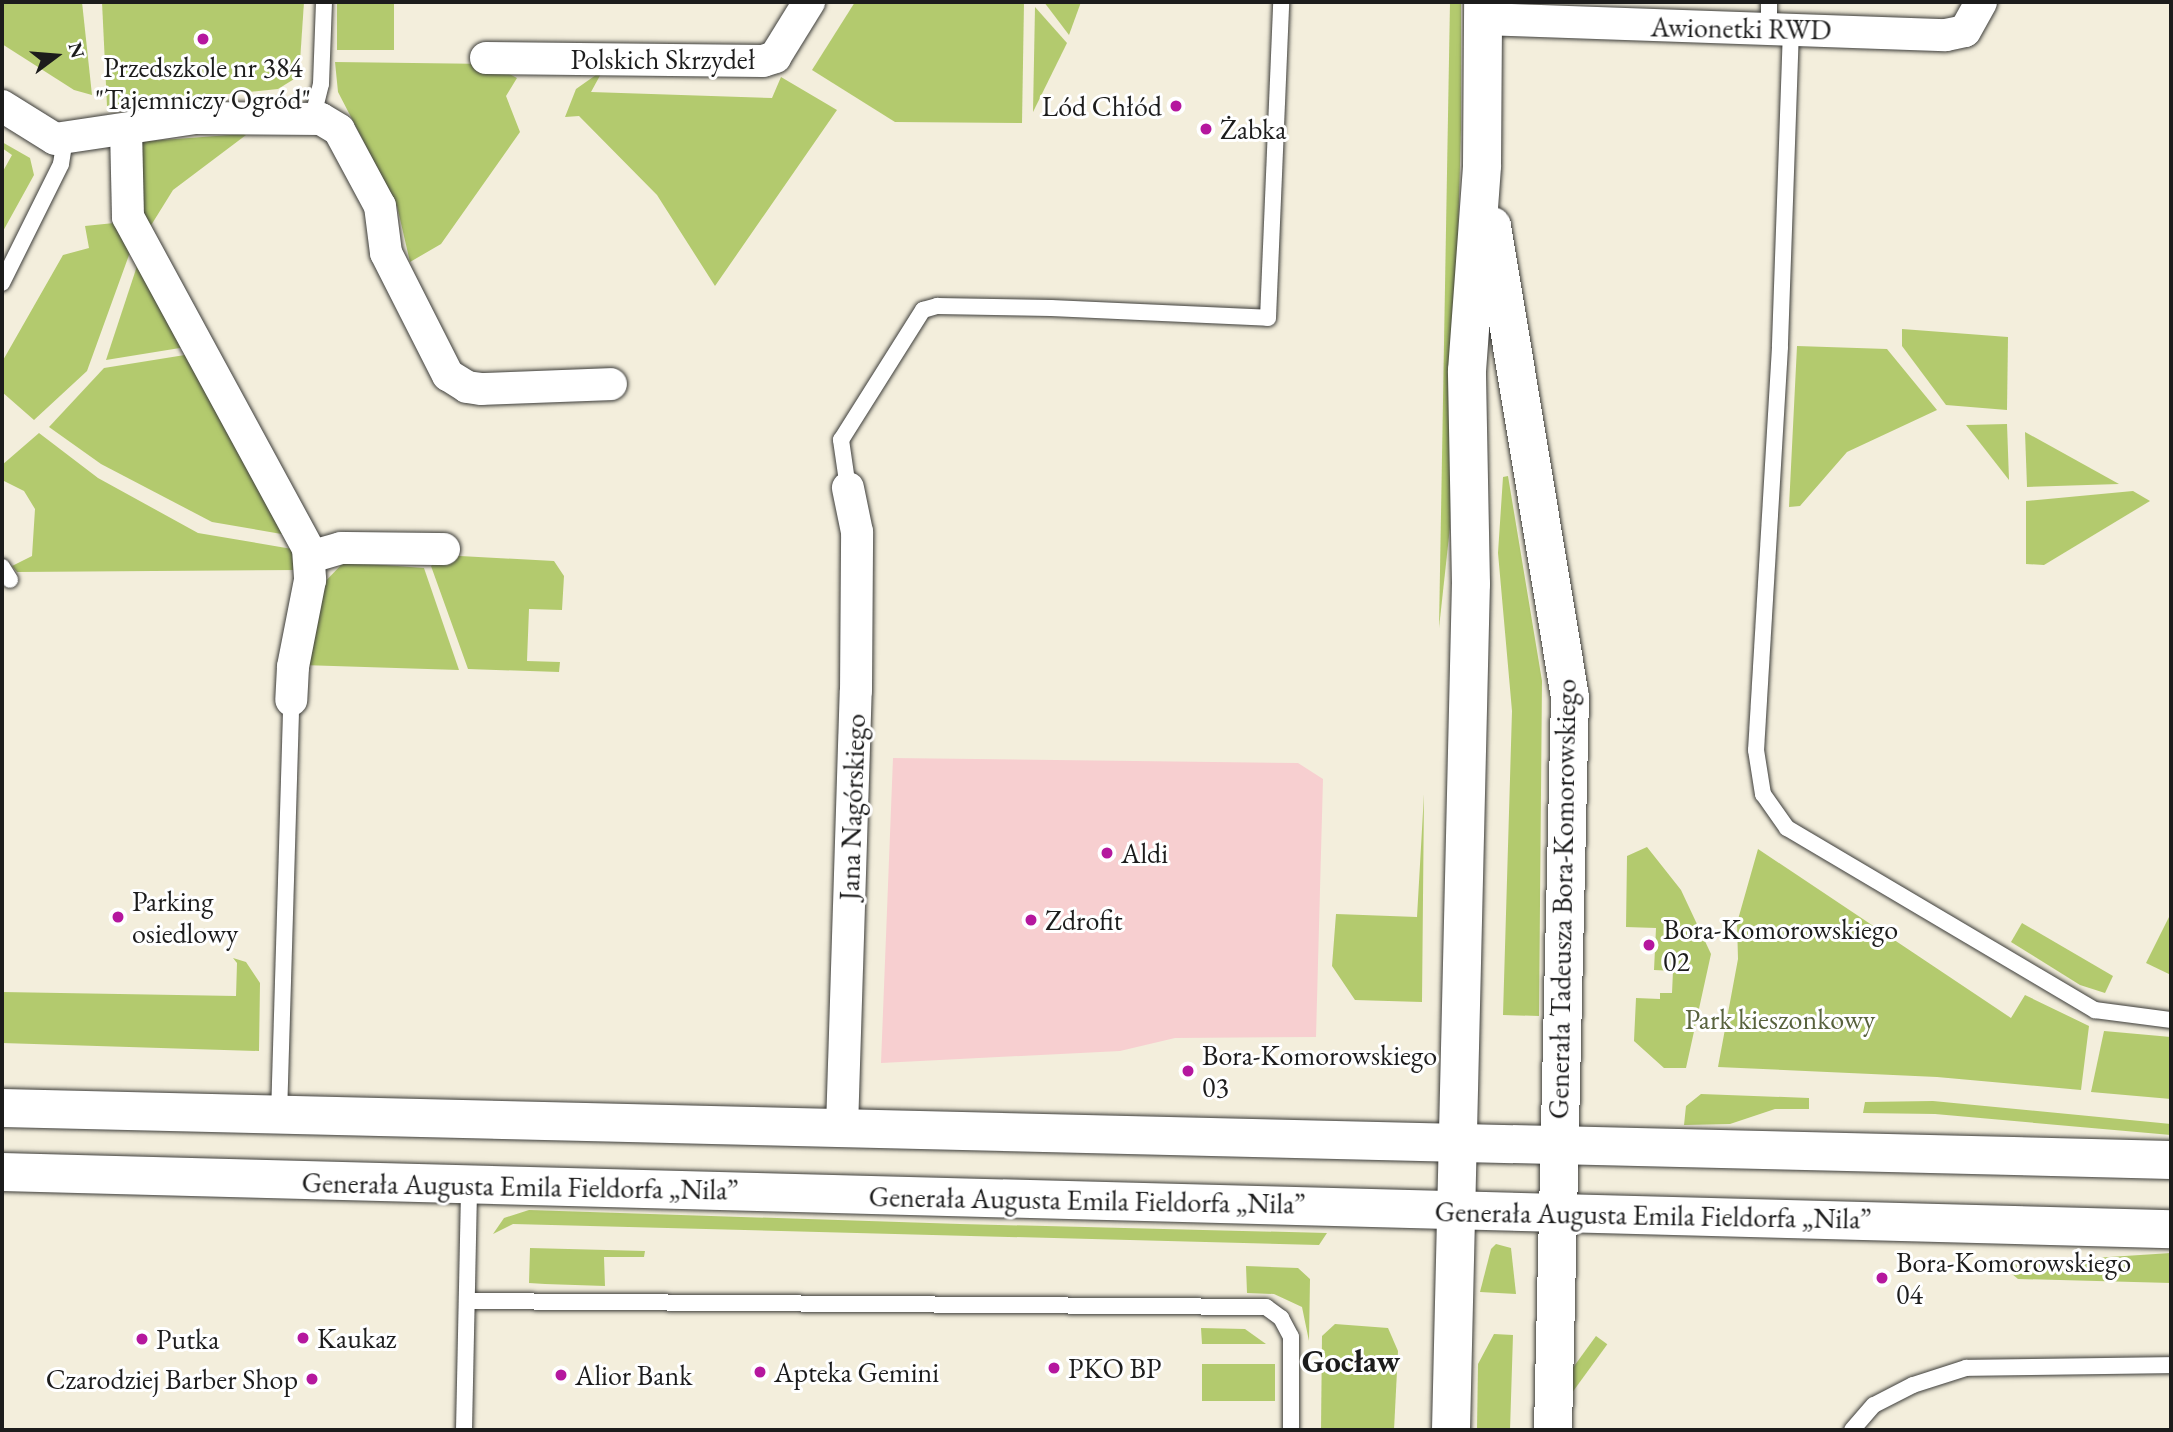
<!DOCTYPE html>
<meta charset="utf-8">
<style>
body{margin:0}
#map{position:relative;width:2173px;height:1432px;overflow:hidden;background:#f3eedc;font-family:"EB Garamond",serif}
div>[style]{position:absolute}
.built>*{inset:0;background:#f7cfd0}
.green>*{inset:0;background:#b3ca6e;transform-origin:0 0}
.roads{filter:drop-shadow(0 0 2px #3c3c39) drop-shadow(0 0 2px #3c3c39)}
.lane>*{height:16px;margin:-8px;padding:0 8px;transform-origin:8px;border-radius:8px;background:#fff}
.street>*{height:32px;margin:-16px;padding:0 16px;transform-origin:16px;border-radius:16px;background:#fff}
.secondary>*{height:38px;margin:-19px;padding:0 19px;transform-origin:19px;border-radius:19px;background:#fff}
.dots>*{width:19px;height:19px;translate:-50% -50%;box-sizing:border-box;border:4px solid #fff;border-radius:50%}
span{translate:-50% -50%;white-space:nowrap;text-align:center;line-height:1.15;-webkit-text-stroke:6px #fff;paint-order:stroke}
.street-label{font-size:28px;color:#1c1c1c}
.poi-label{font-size:28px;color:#1c1c1c}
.right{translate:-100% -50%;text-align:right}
.left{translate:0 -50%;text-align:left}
.park-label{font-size:28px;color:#58623d}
.quarter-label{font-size:32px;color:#1c1c1c;font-weight:700}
.frame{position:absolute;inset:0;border:4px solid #1c1c1c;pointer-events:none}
.north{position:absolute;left:21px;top:21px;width:70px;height:70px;-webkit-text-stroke:5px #fff;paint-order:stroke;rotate:74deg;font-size:19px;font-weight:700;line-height:28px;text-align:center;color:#1c1c1c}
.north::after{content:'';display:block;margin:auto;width:24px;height:32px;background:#1c1c1c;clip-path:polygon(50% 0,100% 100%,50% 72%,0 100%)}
</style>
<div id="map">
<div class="built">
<div style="clip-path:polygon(893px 758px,1298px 763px,1323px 779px,1316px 1037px,1175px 1038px,1120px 1051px,881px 1063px)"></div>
</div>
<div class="green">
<div style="clip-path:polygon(2px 2px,82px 2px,92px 95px,74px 90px,2px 44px)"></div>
<div style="clip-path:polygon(102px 2px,304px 2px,299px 76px,278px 89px,107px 106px)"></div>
<div style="left:337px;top:2px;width:57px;height:48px"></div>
<div style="clip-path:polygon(855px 2px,1024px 2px,1022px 123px,895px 122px,812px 70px)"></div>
<div style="clip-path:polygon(1044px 2px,1081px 2px,1069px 35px)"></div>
<div style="clip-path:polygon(1450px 2px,1461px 2px,1461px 129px,1450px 527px,1439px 628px)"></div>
<div style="clip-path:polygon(1035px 7px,1067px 43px,1033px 112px)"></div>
<div style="clip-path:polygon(335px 62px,491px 64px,517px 78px,506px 96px,520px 132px,441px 244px,410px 262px,397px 206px,338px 92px)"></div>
<div style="clip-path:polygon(603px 70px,591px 92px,772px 98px,781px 77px,837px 110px,715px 286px,657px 195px,579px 116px,565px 117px,576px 89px)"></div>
<div style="clip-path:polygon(243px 134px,246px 135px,173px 190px,145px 235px,135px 142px)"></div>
<div style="clip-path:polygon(2px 142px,30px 158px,34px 175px,2px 233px,2px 173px,12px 155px,2px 148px)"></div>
<div style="clip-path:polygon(114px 223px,133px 244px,87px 371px,34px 420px,2px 392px,2px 362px,63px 255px,89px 248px,85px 226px)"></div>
<div style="clip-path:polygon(139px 260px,186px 347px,106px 360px)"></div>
<div style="clip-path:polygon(1902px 329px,2008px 337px,2007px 410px,1946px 405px,1902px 346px)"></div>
<div style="clip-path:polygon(1797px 346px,1887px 349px,1937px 410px,1847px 452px,1800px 506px,1789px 507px)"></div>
<div style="clip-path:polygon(191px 354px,293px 536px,212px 522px,101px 464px,49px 427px,104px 368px)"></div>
<div style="clip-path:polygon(2007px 424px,2009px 480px,1966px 425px)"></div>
<div style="clip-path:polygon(2025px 432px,2119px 484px,2027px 487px)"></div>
<div style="clip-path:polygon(39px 433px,98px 478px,198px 533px,298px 550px,300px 570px,17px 572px,12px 566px,32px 556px,35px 509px,24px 491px,2px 480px,2px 465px)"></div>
<div style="clip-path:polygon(1508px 476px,1542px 681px,1539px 1016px,1503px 1015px,1512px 711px,1498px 553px,1503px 477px)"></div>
<div style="clip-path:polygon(2133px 491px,2150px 501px,2044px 565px,2026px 564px,2026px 501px)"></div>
<div style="clip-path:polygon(442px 555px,554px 561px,564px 576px,562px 610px,529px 609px,527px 661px,560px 662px,559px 672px,468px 669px,431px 566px)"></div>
<div style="clip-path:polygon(344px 562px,424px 568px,459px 670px,302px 665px,317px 590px)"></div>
<div style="clip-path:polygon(1424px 794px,1422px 1002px,1355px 1000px,1332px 966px,1336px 914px,1417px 917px)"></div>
<div style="clip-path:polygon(1647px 847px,1681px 890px,1711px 954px,1686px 1068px,1664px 1068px,1634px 1041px,1636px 998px,1660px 999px,1660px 993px,1672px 993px,1673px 971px,1654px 970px,1656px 928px,1626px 927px,1627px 856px)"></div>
<div style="clip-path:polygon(1758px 849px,2011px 1018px,2025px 995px,2089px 1026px,2081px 1090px,1937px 1077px,1718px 1067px,1738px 959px,1737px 923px)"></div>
<div style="clip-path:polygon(2171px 913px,2171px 975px,2146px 963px)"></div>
<div style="clip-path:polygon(2022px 923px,2113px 976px,2105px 993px,2080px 985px,2011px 942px)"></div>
<div style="clip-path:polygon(233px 958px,246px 962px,260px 983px,259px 1051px,2px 1043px,2px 992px,236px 996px,237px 963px)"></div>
<div style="clip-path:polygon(2104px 1031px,2171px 1037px,2171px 1099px,2091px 1092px)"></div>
<div style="clip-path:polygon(1701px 1094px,1809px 1098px,1809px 1109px,1775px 1109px,1730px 1124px,1684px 1125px,1686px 1106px)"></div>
<div style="clip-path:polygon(1933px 1101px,2171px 1124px,2171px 1135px,1935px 1114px,1863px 1113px,1865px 1102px)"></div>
<div style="clip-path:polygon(529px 1210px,960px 1224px,1327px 1233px,1319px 1245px,513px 1224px,493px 1234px,504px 1218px)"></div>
<div style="clip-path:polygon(1496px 1244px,1511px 1248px,1516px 1294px,1480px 1292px,1491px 1249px)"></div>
<div style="clip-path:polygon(530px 1248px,645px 1251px,644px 1257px,604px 1257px,605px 1286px,545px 1284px,529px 1283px)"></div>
<div style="clip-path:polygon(2171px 1253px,2171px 1283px,2018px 1279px,2000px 1264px)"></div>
<div style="clip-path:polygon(1246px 1266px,1298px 1268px,1310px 1279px,1309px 1341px,1302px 1307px,1274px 1294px,1247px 1293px)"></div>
<div style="clip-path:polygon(1335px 1324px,1388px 1328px,1398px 1351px,1394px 1430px,1321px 1430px,1322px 1336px)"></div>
<div style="clip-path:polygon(1201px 1328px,1245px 1329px,1266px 1344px,1202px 1344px)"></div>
<div style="clip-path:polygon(1494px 1334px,1513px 1335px,1510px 1430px,1477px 1430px,1478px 1364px)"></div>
<div style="left:1596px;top:1336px;width:14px;height:94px;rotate:36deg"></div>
<div style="left:1202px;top:1364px;width:73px;height:37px"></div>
</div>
<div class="roads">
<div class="lane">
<div style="left:1769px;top:29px;width:27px;rotate:-90deg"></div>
<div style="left:1791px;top:29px;width:318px;rotate:92deg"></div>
<div style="left:1780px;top:347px;width:404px;rotate:93.4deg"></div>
<div style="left:1756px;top:750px;width:45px;rotate:81deg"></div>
<div style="left:1763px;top:794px;width:42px;rotate:54.8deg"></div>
<div style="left:1787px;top:828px;width:358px;rotate:30.6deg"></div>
<div style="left:2095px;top:1010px;width:77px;rotate:7.5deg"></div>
<div style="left:313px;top:116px;width:33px;rotate:-76deg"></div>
<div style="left:321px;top:84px;width:82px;rotate:-87.9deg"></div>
<div style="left:2px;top:283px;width:133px;rotate:-63.6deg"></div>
<div style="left:61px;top:164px;width:25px;rotate:-81deg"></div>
<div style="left:848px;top:488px;width:49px;rotate:-98.3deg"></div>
<div style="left:841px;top:440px;width:154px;rotate:-57.8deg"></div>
<div style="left:923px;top:310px;width:15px;rotate:-16deg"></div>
<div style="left:937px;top:306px;width:114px;rotate:1deg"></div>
<div style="left:1051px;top:308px;width:217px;rotate:2.6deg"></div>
<div style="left:1268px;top:318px;width:316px;rotate:-87.6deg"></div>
<div style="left:2px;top:567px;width:15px;rotate:58deg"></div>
<div style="left:279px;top:1116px;width:416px;rotate:-88.3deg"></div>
<div style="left:467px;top:1301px;width:799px;rotate:0.43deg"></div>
<div style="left:1266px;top:1307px;width:19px;rotate:36deg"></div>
<div style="left:1281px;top:1318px;width:21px;rotate:62deg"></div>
<div style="left:1291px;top:1337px;width:93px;rotate:90deg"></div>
<div style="left:464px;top:1430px;width:245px;rotate:-88.8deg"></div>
<div style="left:1852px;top:1430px;width:33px;rotate:-49deg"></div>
<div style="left:1874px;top:1405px;width:44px;rotate:-27.1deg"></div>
<div style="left:1913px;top:1385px;width:56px;rotate:-17.8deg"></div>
<div style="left:1966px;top:1368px;width:205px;rotate:-0.8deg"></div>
</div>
<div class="street">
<div style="left:1483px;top:19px;width:463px;rotate:2deg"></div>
<div style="left:1946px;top:35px;width:19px;rotate:-12deg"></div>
<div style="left:1965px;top:31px;width:33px;rotate:-61deg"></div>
<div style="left:486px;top:58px;width:277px;rotate:0.6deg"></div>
<div style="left:763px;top:61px;width:13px;rotate:-18deg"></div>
<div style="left:775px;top:57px;width:65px;rotate:-58.3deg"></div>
<div style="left:2px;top:106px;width:62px;rotate:31.9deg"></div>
<div style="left:55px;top:139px;width:142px;rotate:-8.5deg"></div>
<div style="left:195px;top:118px;width:126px;rotate:0.5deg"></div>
<div style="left:321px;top:119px;width:21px;rotate:31deg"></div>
<div style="left:339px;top:130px;width:86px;rotate:61.7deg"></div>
<div style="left:380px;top:206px;width:47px;rotate:82.7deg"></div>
<div style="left:386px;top:253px;width:137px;rotate:63.1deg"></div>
<div style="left:448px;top:375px;width:22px;rotate:32deg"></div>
<div style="left:467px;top:387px;width:15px;rotate:8deg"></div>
<div style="left:482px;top:389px;width:129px;rotate:-2.2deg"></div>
<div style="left:126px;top:129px;width:88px;rotate:88.7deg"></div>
<div style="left:128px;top:217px;width:378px;rotate:61.5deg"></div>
<div style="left:308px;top:549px;width:31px;rotate:86deg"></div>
<div style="left:310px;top:580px;width:89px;rotate:101.1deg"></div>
<div style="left:293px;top:667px;width:33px;rotate:93deg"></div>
<div style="left:310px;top:557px;width:32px;rotate:-16deg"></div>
<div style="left:341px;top:548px;width:103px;rotate:0.6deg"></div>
<div style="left:842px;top:1128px;width:437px;rotate:-88.2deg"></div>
<div style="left:856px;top:691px;width:159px;rotate:-89.6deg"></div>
<div style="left:857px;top:532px;width:45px;rotate:-101.6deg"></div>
</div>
<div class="secondary">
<div style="left:1492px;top:226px;width:477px;rotate:80.6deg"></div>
<div style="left:1570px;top:697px;width:733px;rotate:91.33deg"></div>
<div style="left:2px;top:1108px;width:2170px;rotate:1.37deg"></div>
<div style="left:2px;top:1172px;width:2170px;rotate:1.51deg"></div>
<div style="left:1451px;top:1430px;width:846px;rotate:-88.65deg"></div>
<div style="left:1471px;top:584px;width:213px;rotate:-91.1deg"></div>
<div style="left:1467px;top:371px;width:207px;rotate:-85.8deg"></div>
<div style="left:1482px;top:165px;width:163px;rotate:-89.6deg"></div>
</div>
</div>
<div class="dots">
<div style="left:203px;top:39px;background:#b5179e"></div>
<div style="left:1176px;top:106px;background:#b5179e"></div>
<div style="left:1206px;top:129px;background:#b5179e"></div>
<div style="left:1107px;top:853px;background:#b5179e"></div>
<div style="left:118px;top:917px;background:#b5179e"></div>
<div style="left:1031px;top:920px;background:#b5179e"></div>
<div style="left:1649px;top:945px;background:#b5179e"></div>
<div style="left:1188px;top:1071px;background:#b5179e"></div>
<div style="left:1882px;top:1278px;background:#b5179e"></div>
<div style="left:303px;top:1338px;background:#b5179e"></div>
<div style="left:142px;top:1339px;background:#b5179e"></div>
<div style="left:1054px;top:1368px;background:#b5179e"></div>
<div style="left:760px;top:1372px;background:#b5179e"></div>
<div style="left:561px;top:1375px;background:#b5179e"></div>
<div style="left:312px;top:1379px;background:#b5179e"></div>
</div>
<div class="street-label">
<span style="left:1741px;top:28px;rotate:1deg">Awionetki RWD</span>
<span style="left:663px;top:59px">Polskich Skrzydeł</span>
<span style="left:852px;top:807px;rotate:-88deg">Jana Nagórskiego</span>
<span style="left:1562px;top:899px;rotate:-89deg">Generała Tadeusza Bora-Komorowskiego</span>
<span style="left:520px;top:1186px;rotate:1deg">Generała Augusta Emila Fieldorfa „Nila”</span>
<span style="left:1087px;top:1200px;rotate:1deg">Generała Augusta Emila Fieldorfa „Nila”</span>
<span style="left:1653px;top:1215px;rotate:1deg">Generała Augusta Emila Fieldorfa „Nila”</span>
</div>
<div class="poi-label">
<span style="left:203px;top:83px">Przedszkole nr 384<br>"Tajemniczy Ogród"</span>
<span class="right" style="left:1162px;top:106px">Lód Chłód</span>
<span class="left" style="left:1220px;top:129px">Żabka</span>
<span class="left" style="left:1121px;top:853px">Aldi</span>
<span class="left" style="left:132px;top:917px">Parking<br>osiedlowy</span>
<span class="left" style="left:1045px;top:920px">Zdrofit</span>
<span class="left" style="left:1663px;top:945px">Bora-Komorowskiego<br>02</span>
<span class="left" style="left:1202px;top:1071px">Bora-Komorowskiego<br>03</span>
<span class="left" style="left:1896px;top:1278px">Bora-Komorowskiego<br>04</span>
<span class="left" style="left:317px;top:1338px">Kaukaz</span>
<span class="left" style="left:156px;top:1339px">Putka</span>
<span class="left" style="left:1068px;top:1368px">PKO BP</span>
<span class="left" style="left:774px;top:1372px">Apteka Gemini</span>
<span class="left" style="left:575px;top:1375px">Alior Bank</span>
<span class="right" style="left:298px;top:1379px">Czarodziej Barber Shop</span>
</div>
<div class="park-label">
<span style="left:1780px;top:1019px">Park kieszonkowy</span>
</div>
<div class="quarter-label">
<span style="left:1351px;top:1361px">Gocław</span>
</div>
<div class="frame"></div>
<div class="north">N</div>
</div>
